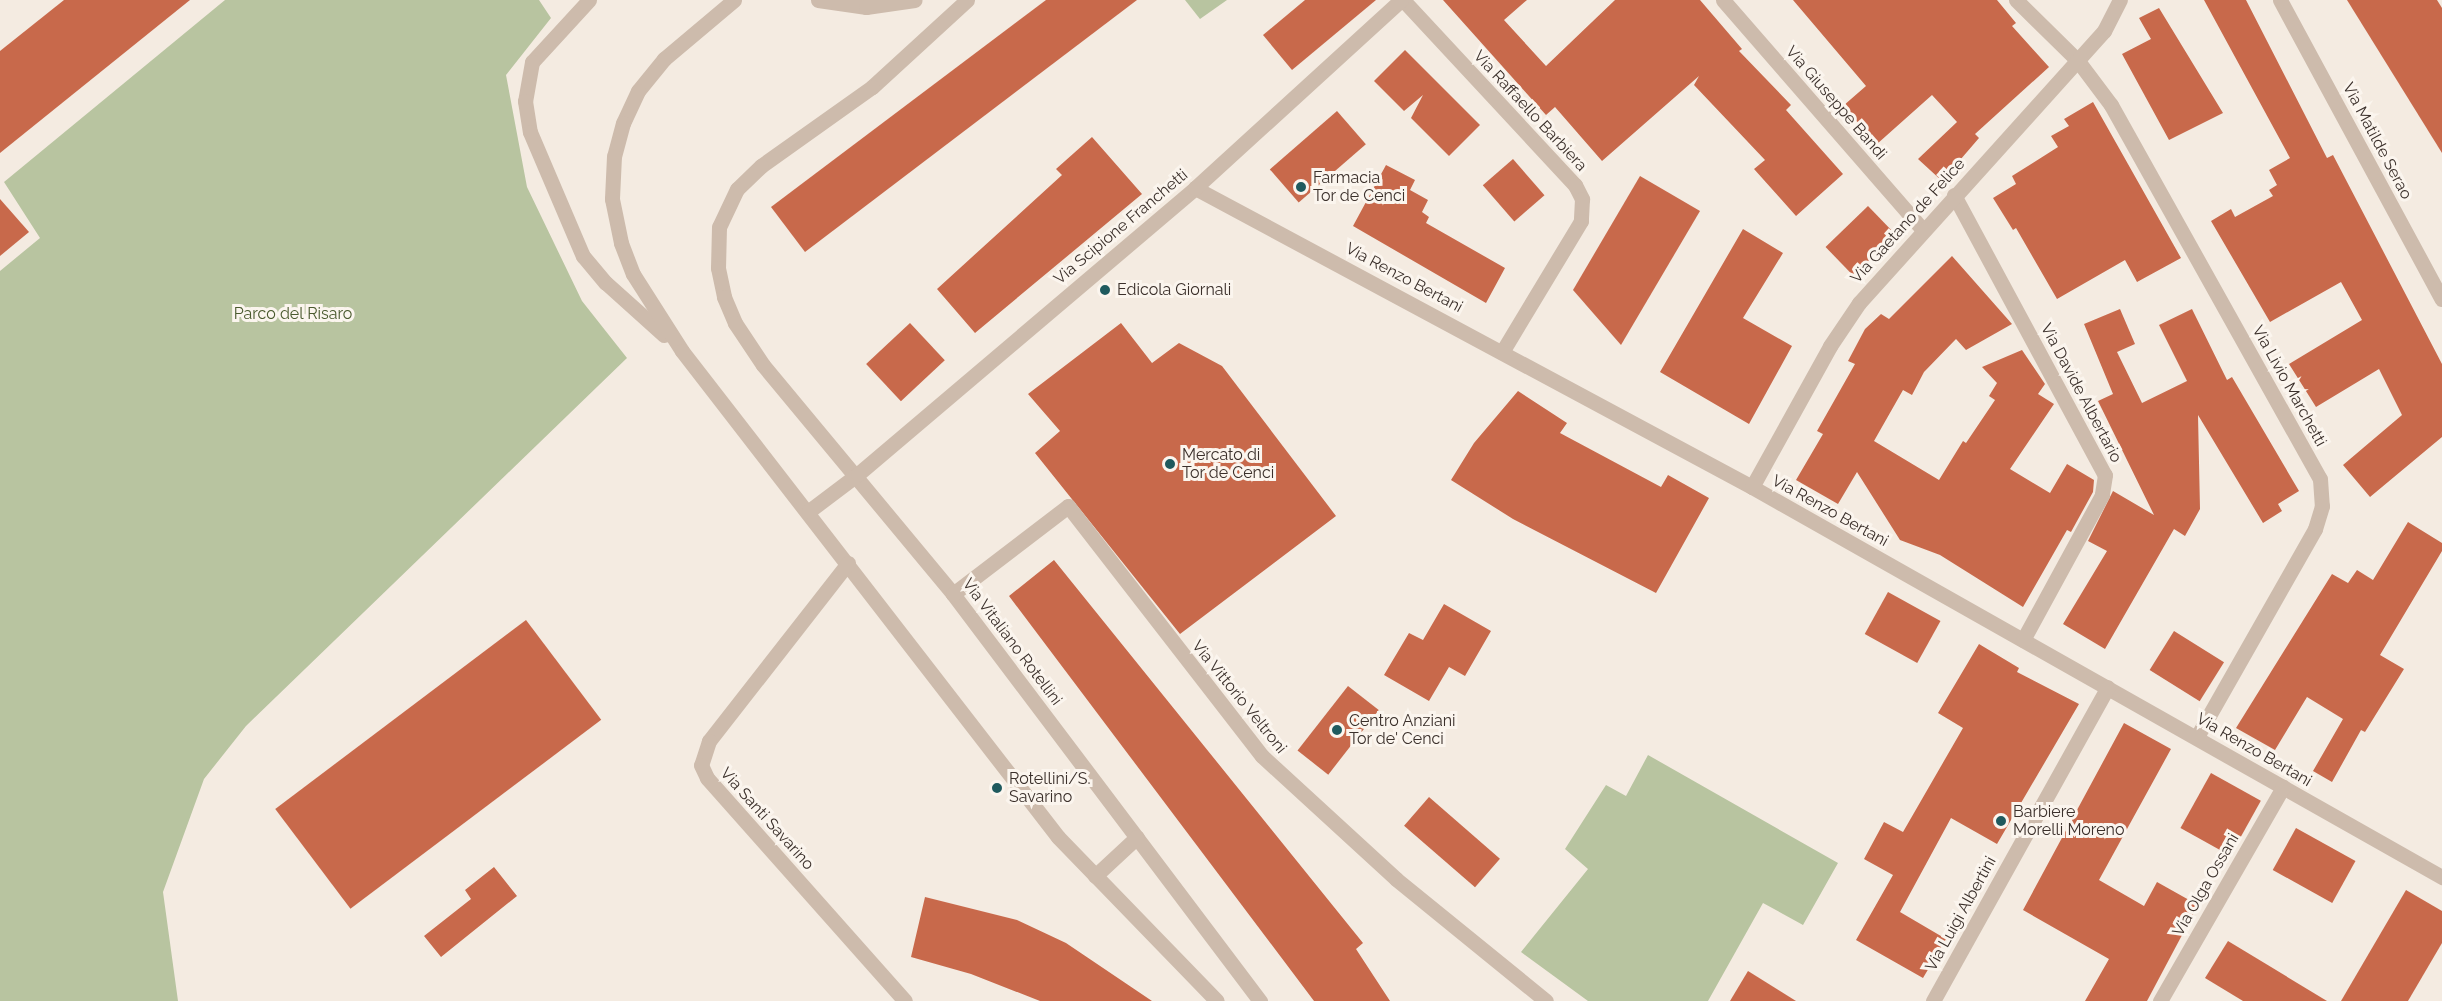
<!DOCTYPE html>
<style>
body{margin:0}
#map{position:relative;width:2442px;height:1001px;overflow:hidden;background:#f4ebe1;font-family:Raleway,sans-serif}
div>[style]{position:absolute}
.green>*{inset:0;background:#b8c4a0}
.building>*{inset:0;background:#c8694b;transform-origin:0 0}
.street>*{height:15px;margin:-7.5px;padding:0 7.5px;transform-origin:7.5px;border-radius:7.5px;background:#cdbbac}
.dots>*{width:16px;height:16px;translate:-50% -50%;box-sizing:border-box;border:3px solid #fbf5ee;border-radius:50%}
span{translate:-50% -50%;white-space:nowrap;text-align:center;line-height:1.15;-webkit-text-stroke:6px #fbf5ee;paint-order:stroke}
.street-label{font-size:16px;color:#3b302b}
.poi-label{font-size:16px;color:#3b302b}
.left{translate:0 -50%;text-align:left}
.park-label{font-size:16px;color:#4a5a2e}
</style>
<div id="map">
<div class="green">
<div style="clip-path:polygon(225px 0,539px 0,551px 18px,506px 75px,527px 187px,582px 301px,627px 358px,246px 726px,204px 779px,163px 892px,178px 1001px,0 1001px,0 271px,40px 238px,4px 182px)"></div>
<div style="clip-path:polygon(1185px 0,1227px 0,1200px 19px)"></div>
<div style="clip-path:polygon(1648px 755px,1838px 863px,1803px 925px,1763px 903px,1708px 1001px,1588px 1001px,1521px 952px,1588px 869px,1565px 849px,1606px 785px,1626px 796px)"></div>
</div>
<div class="building">
<div style="clip-path:polygon(64px 0,190px 0,0 153px,0 51px)"></div>
<div style="clip-path:polygon(1046px 0,1137px 0,805px 252px,771px 207px)"></div>
<div style="clip-path:polygon(1305px 0,1376px 0,1292px 70px,1263px 35px)"></div>
<div style="clip-path:polygon(1443px 0,1527px 0,1504px 20px,1546px 66px,1615px 0,1700px 0,1742px 49px,1739px 51px,1791px 105px,1786px 110px,1843px 174px,1796px 216px,1754px 169px,1765px 160px,1694px 85px,1699px 76px,1602px 161px,1555px 107px,1546px 115px)"></div>
<div style="clip-path:polygon(1793px 0,1997px 0,2016px 23px,2012px 26px,2049px 67px,1975px 134px,1979px 138px,1942px 181px,1918px 159px,1957px 122px,1932px 95px,1877px 144px,1843px 106px,1866px 86px)"></div>
<div style="clip-path:polygon(2204px 0,2246px 0,2327px 158px,2333px 155px,2442px 364px,2442px 437px,2370px 497px,2343px 465px,2402px 415px,2379px 369px,2316px 407px,2289px 364px,2362px 320px,2341px 282px,2270px 322px,2211px 221px,2231px 209px,2235px 217px,2273px 196px,2269px 190px,2277px 185px,2269px 170px,2290px 158px)"></div>
<div style="clip-path:polygon(2347px 0,2437px 0,2442px 8px,2442px 153px)"></div>
<div style="clip-path:polygon(2159px 8px,2223px 113px,2169px 140px,2122px 54px,2151px 39px,2139px 18px)"></div>
<div style="clip-path:polygon(1405px 50px,1480px 125px,1449px 156px,1411px 118px,1423px 95px,1404px 111px,1374px 81px)"></div>
<div style="clip-path:polygon(2093px 102px,2181px 258px,2137px 282px,2125px 260px,2057px 299px,2016px 228px,2013px 230px,1993px 198px,2016px 184px,2012px 176px,2058px 147px,2051px 136px,2069px 126px,2064px 119px)"></div>
<div style="left:1337px;top:111px;width:44px;height:89px;rotate:49deg"></div>
<div style="clip-path:polygon(1092px 137px,1142px 194px,975px 333px,937px 289px,1062px 175px,1056px 169px)"></div>
<div style="left:1513px;top:159px;width:48px;height:40px;rotate:49deg"></div>
<div style="clip-path:polygon(1386px 165px,1415px 180px,1410px 190px,1428px 200px,1422px 212px,1429px 217px,1426px 223px,1505px 268px,1486px 303px,1353px 226px)"></div>
<div style="clip-path:polygon(1640px 176px,1700px 211px,1621px 345px,1573px 290px)"></div>
<div style="clip-path:polygon(0 199px,29px 232px,0 256px)"></div>
<div style="left:1868px;top:206px;width:40px;height:59px;rotate:46deg"></div>
<div style="clip-path:polygon(1743px 229px,1783px 253px,1743px 318px,1792px 346px,1749px 424px,1660px 372px)"></div>
<div style="clip-path:polygon(1952px 256px,2012px 324px,1966px 350px,1956px 339px,1924px 372px,1912px 395px,1903px 390px,1874px 441px,1939px 480px,1963px 441px,1966px 443px,1995px 400px,1989px 396px,1997px 383px,1982px 367px,2022px 350px,2045px 384px,2038px 394px,2054px 404px,2010px 469px,2050px 493px,2067px 464px,2094px 480px,2093px 492px,2071px 532px,2067px 530px,2023px 607px,1940px 555px,1900px 540px,1857px 472px,1838px 504px,1796px 480px,1823px 434px,1817px 431px,1855px 364px,1848px 361px,1865px 329px,1881px 314px,1889px 319px)"></div>
<div style="clip-path:polygon(2120px 309px,2135px 344px,2117px 352px,2142px 403px,2187px 381px,2159px 325px,2192px 309px,2227px 380px,2232px 377px,2299px 491px,2278px 504px,2282px 511px,2263px 523px,2198px 415px,2200px 509px,2185px 536px,2174px 529px,2105px 649px,2063px 624px,2107px 551px,2088px 541px,2113px 491px,2154px 515px,2098px 401px,2113px 394px,2084px 324px)"></div>
<div style="left:910px;top:323px;width:51px;height:60px;rotate:47deg"></div>
<div style="clip-path:polygon(1121px 323px,1152px 363px,1179px 343px,1222px 366px,1336px 516px,1180px 634px,1035px 453px,1060px 431px,1028px 394px)"></div>
<div style="clip-path:polygon(1518px 391px,1567px 423px,1560px 433px,1661px 487px,1668px 475px,1709px 498px,1656px 593px,1513px 519px,1451px 480px,1474px 443px)"></div>
<div style="clip-path:polygon(2408px 522px,2442px 543px,2442px 551px,2380px 655px,2404px 669px,2365px 732px,2361px 730px,2332px 782px,2313px 771px,2343px 719px,2307px 697px,2275px 750px,2236px 728px,2332px 574px,2348px 583px,2357px 570px,2373px 580px)"></div>
<div style="clip-path:polygon(1054px 560px,1363px 943px,1356px 949px,1390px 1001px,1314px 1001px,1009px 596px)"></div>
<div style="left:1888px;top:592px;width:60px;height:48px;rotate:29deg"></div>
<div style="clip-path:polygon(1444px 604px,1491px 631px,1465px 676px,1449px 667px,1429px 701px,1384px 675px,1409px 633px,1423px 640px)"></div>
<div style="left:526px;top:620px;width:125px;height:314px;rotate:53deg"></div>
<div style="left:2174px;top:631px;width:59px;height:46px;rotate:32deg"></div>
<div style="clip-path:polygon(1979px 644px,2019px 668px,2017px 672px,2079px 704px,1997px 844px,1951px 818px,1900px 912px,1946px 939px,1923px 978px,1856px 940px,1893px 875px,1864px 859px,1884px 822px,1903px 832px,1963px 728px,1938px 713px)"></div>
<div style="left:1348px;top:686px;width:39px;height:82px;rotate:38deg"></div>
<div style="clip-path:polygon(2124px 723px,2171px 749px,2099px 880px,2144px 906px,2157px 882px,2198px 905px,2147px 1001px,2085px 1001px,2109px 959px,2023px 910px)"></div>
<div style="left:2211px;top:773px;width:57px;height:63px;rotate:29deg"></div>
<div style="left:1429px;top:797px;width:94px;height:38px;rotate:41deg"></div>
<div style="left:2296px;top:828px;width:68px;height:48px;rotate:29deg"></div>
<div style="clip-path:polygon(494px 867px,517px 896px,441px 957px,424px 936px,471px 899px,465px 890px)"></div>
<div style="clip-path:polygon(2406px 890px,2442px 911px,2442px 943px,2408px 1001px,2341px 1001px)"></div>
<div style="clip-path:polygon(925px 897px,1017px 920px,1066px 943px,1152px 1001px,1040px 1001px,971px 974px,911px 957px)"></div>
<div style="clip-path:polygon(2228px 941px,2327px 1001px,2243px 1001px,2205px 978px)"></div>
<div style="clip-path:polygon(1748px 971px,1796px 1001px,1730px 1001px)"></div>
</div>
<div class="street">
<div style="left:589px;top:0;width:84px;rotate:132.6deg"></div>
<div style="left:532px;top:62px;width:40px;rotate:100deg"></div>
<div style="left:525px;top:101px;width:31px;rotate:81deg"></div>
<div style="left:530px;top:132px;width:135px;rotate:66.9deg"></div>
<div style="left:583px;top:256px;width:35px;rotate:50deg"></div>
<div style="left:606px;top:283px;width:78px;rotate:41.9deg"></div>
<div style="left:734px;top:0;width:92px;rotate:139.9deg"></div>
<div style="left:664px;top:59px;width:41px;rotate:129.1deg"></div>
<div style="left:638px;top:91px;width:35px;rotate:115deg"></div>
<div style="left:623px;top:123px;width:34px;rotate:105deg"></div>
<div style="left:614px;top:156px;width:43px;rotate:92.7deg"></div>
<div style="left:612px;top:199px;width:45px;rotate:78.4deg"></div>
<div style="left:621px;top:243px;width:33px;rotate:69deg"></div>
<div style="left:633px;top:274px;width:91px;rotate:57.5deg"></div>
<div style="left:682px;top:351px;width:614px;rotate:52.27deg"></div>
<div style="left:1058px;top:837px;width:228px;rotate:45.9deg"></div>
<div style="left:818px;top:0;width:49px;rotate:8.3deg"></div>
<div style="left:866px;top:7px;width:49px;rotate:-8.1deg"></div>
<div style="left:967px;top:0;width:129px;rotate:137.5deg"></div>
<div style="left:872px;top:87px;width:136px;rotate:144.6deg"></div>
<div style="left:761px;top:166px;width:33px;rotate:136deg"></div>
<div style="left:737px;top:189px;width:42px;rotate:115.3deg"></div>
<div style="left:719px;top:227px;width:41px;rotate:91.4deg"></div>
<div style="left:718px;top:268px;width:30px;rotate:78deg"></div>
<div style="left:724px;top:297px;width:28px;rotate:67deg"></div>
<div style="left:735px;top:323px;width:50px;rotate:56.3deg"></div>
<div style="left:763px;top:365px;width:298px;rotate:50.3deg"></div>
<div style="left:953px;top:594px;width:510px;rotate:52.97deg"></div>
<div style="left:1403px;top:0;width:253px;rotate:47.1deg"></div>
<div style="left:1575px;top:185px;width:16px;rotate:63deg"></div>
<div style="left:1582px;top:199px;width:22px;rotate:93deg"></div>
<div style="left:1581px;top:221px;width:153px;rotate:121.1deg"></div>
<div style="left:1723px;top:0;width:303px;rotate:49deg"></div>
<div style="left:2016px;top:0;width:87px;rotate:44.5deg"></div>
<div style="left:2078px;top:61px;width:55px;rotate:53.1deg"></div>
<div style="left:2111px;top:105px;width:428px;rotate:60.8deg"></div>
<div style="left:2320px;top:479px;width:27px;rotate:86deg"></div>
<div style="left:2322px;top:506px;width:24px;rotate:107deg"></div>
<div style="left:2315px;top:529px;width:239px;rotate:119.6deg"></div>
<div style="left:2280px;top:0;width:340px;rotate:61.6deg"></div>
<div style="left:1195px;top:188px;width:632px;rotate:28.23deg"></div>
<div style="left:1752px;top:487px;width:793px;rotate:29.48deg"></div>
<div style="left:1954px;top:195px;width:318px;rotate:61.7deg"></div>
<div style="left:2105px;top:475px;width:20px;rotate:99deg"></div>
<div style="left:2102px;top:495px;width:165px;rotate:118.6deg"></div>
<div style="left:1752px;top:487px;width:161px;rotate:-61deg"></div>
<div style="left:1830px;top:346px;width:52px;rotate:-56deg"></div>
<div style="left:1859px;top:303px;width:366px;rotate:-48deg"></div>
<div style="left:2104px;top:31px;width:35px;rotate:-63deg"></div>
<div style="left:809px;top:511px;width:61px;rotate:-37.1deg"></div>
<div style="left:858px;top:474px;width:442px;rotate:-40.3deg"></div>
<div style="left:1195px;top:188px;width:279px;rotate:-42.4deg"></div>
<div style="left:848px;top:563px;width:226px;rotate:128deg"></div>
<div style="left:709px;top:741px;width:25px;rotate:108deg"></div>
<div style="left:701px;top:765px;width:14px;rotate:65deg"></div>
<div style="left:707px;top:778px;width:298px;rotate:48.4deg"></div>
<div style="left:953px;top:594px;width:145px;rotate:-37.4deg"></div>
<div style="left:1068px;top:506px;width:316px;rotate:52.2deg"></div>
<div style="left:1262px;top:756px;width:182px;rotate:42.5deg"></div>
<div style="left:1396px;top:879px;width:193px;rotate:39.1deg"></div>
<div style="left:1095px;top:876px;width:57px;rotate:-42.9deg"></div>
<div style="left:1933px;top:1001px;width:359px;rotate:-60.9deg"></div>
<div style="left:2160px;top:1001px;width:247px;rotate:-60.1deg"></div>
</div>
<div class="dots">
<div style="left:1301px;top:187px;background:#1f5a5e"></div>
<div style="left:1105px;top:290px;background:#1f5a5e"></div>
<div style="left:1170px;top:464px;background:#1f5a5e"></div>
<div style="left:1337px;top:730px;background:#1f5a5e"></div>
<div style="left:997px;top:788px;background:#1f5a5e"></div>
<div style="left:2001px;top:821px;background:#1f5a5e"></div>
</div>
<div class="street-label">
<span style="left:1836px;top:103px;rotate:49deg">Via Giuseppe Bandi</span>
<span style="left:1530px;top:111px;rotate:47deg">Via Raffaello Barbiera</span>
<span style="left:2377px;top:141px;rotate:62deg">Via Matilde Serao</span>
<span style="left:1908px;top:221px;rotate:-48deg">Via Gaetano de Felice</span>
<span style="left:1121px;top:227px;rotate:-40deg">Via Scipione Franchetti</span>
<span style="left:1404px;top:278px;rotate:28deg">Via Renzo Bertani</span>
<span style="left:2289px;top:386px;rotate:61deg">Via Livio Marchetti</span>
<span style="left:2081px;top:393px;rotate:62deg">Via Davide Albertario</span>
<span style="left:1830px;top:511px;rotate:29deg">Via Renzo Bertani</span>
<span style="left:1012px;top:642px;rotate:53deg">Via Vitaliano Rotellini</span>
<span style="left:1239px;top:697px;rotate:51deg">Via Vittorio Veltroni</span>
<span style="left:2254px;top:750px;rotate:30deg">Via Renzo Bertani</span>
<span style="left:767px;top:819px;rotate:48deg">Via Santi Savarino</span>
<span style="left:2206px;top:885px;rotate:-60deg">Via Olga Ossani</span>
<span style="left:1961px;top:914px;rotate:-61deg">Via Luigi Albertini</span>
</div>
<div class="poi-label">
<span class="left" style="left:1313px;top:187px">Farmacia<br>Tor de Cenci</span>
<span class="left" style="left:1117px;top:290px">Edicola Giornali</span>
<span class="left" style="left:1182px;top:464px">Mercato di<br>Tor de Cenci</span>
<span class="left" style="left:1349px;top:730px">Centro Anziani<br>Tor de' Cenci</span>
<span class="left" style="left:1009px;top:788px">Rotellini/S.<br>Savarino</span>
<span class="left" style="left:2013px;top:821px">Barbiere<br>Morelli Moreno</span>
</div>
<div class="park-label">
<span style="left:293px;top:314px">Parco del Risaro</span>
</div>
</div>
